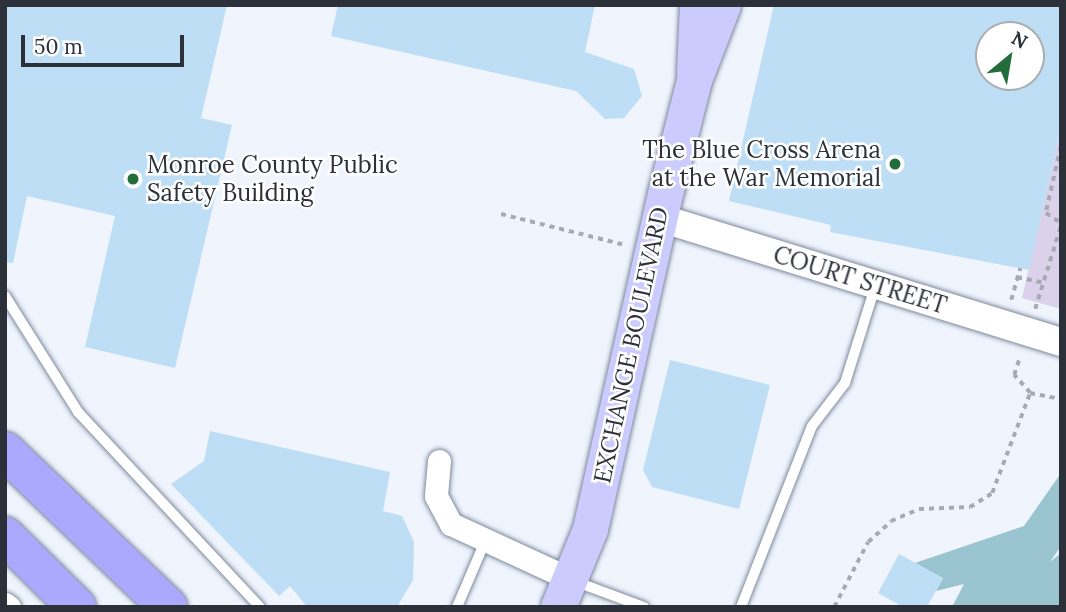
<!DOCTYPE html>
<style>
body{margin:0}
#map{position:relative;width:1066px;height:612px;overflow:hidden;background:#eff4fd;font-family:Lora,serif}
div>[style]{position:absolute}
.green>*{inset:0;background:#dcd1ea}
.water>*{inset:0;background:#9ac4d0}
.building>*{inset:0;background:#bddef5}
.path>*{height:3.5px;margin-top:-1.75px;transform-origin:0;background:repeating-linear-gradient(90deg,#a6abb3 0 5px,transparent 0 10px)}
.roads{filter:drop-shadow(0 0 2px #7e899c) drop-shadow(0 0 2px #7e899c)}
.service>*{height:10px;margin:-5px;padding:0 5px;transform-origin:5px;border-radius:5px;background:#fff}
.minor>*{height:23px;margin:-11.5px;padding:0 11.5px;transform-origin:11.5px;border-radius:11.5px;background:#fff}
.tertiary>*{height:28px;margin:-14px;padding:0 14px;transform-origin:14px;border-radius:14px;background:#fff}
.primary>*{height:35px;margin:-17.5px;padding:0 17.5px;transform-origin:17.5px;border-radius:17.5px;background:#cccbfe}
.motorway>*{height:38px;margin:-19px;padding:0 19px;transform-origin:19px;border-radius:19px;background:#aaa9fe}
.dots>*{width:19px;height:19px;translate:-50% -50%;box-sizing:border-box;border:4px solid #fff;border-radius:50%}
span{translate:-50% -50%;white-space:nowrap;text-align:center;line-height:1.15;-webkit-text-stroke:5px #fff;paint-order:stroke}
.poi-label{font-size:24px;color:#2c3139}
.right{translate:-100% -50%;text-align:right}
.left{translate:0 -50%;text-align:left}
.street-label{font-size:24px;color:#2c3139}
.frame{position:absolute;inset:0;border:7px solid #2c3139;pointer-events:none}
.north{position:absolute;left:975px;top:21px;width:70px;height:70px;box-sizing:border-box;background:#fff;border:2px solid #abadb0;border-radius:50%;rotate:30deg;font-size:19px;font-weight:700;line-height:28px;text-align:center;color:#2c3139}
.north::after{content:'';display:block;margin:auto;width:24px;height:32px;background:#226d3b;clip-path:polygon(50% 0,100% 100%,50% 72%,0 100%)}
.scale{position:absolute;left:21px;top:35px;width:163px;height:32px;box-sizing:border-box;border:4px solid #2c3139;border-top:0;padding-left:9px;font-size:21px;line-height:24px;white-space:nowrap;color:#2c3139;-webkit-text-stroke:5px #fff;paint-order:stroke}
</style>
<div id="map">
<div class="green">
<div style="clip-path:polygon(1061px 128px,1061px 309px,1022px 298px)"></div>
</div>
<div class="water">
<div style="clip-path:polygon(1061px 473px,1061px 546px,1050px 562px,1061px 553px,1061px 607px,952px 607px,964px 584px,936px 591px,943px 578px,915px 563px,1024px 526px)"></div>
</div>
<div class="building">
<div style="clip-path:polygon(5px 5px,227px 5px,201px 118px,232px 125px,175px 368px,85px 347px,115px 216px,27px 196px,13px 263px,5px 262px)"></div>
<div style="clip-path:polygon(338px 5px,595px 5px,585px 52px,634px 69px,642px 96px,624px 118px,605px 119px,576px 91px,331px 36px)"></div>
<div style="clip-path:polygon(evenodd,774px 5px,1061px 5px,1061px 128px,1029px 270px,830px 232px,831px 225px,729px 201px,774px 5px,989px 35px,1031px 35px,1031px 77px,989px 77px,989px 35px)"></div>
<div style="clip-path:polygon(670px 360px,770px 385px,739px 509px,652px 487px,643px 470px)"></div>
<div style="clip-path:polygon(210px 431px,390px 472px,383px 511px,402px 516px,414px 542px,413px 580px,397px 607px,307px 607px,290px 586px,279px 596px,171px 484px,204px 461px)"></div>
<div style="clip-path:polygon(899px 554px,943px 578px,927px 607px,903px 607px,878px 593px)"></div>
</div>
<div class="path">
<div style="left:1061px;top:147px;width:68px;rotate:102.8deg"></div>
<div style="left:1046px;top:213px;width:18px;rotate:34deg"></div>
<div style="left:501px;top:214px;width:128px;rotate:14deg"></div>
<div style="left:1017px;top:277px;width:25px;rotate:12deg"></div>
<div style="left:1011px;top:300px;width:33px;rotate:-74deg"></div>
<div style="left:1035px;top:309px;width:88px;rotate:-72.8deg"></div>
<div style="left:1030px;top:393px;width:32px;rotate:11deg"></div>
<div style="left:834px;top:607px;width:73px;rotate:-62.4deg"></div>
<div style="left:868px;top:542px;width:31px;rotate:-42deg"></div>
<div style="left:891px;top:521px;width:30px;rotate:-23deg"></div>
<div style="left:919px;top:509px;width:51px;rotate:-2.2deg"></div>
<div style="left:970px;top:507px;width:26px;rotate:-32deg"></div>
<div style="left:992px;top:493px;width:107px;rotate:-69.2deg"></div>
<div style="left:1030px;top:393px;width:24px;rotate:-132deg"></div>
<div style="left:1014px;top:375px;width:19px;rotate:-72deg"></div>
</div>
<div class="roads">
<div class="service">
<div style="left:5px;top:296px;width:137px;rotate:57.8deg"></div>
<div style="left:78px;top:412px;width:267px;rotate:47deg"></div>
<div style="left:574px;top:581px;width:75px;rotate:20.4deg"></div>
<div style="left:457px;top:607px;width:69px;rotate:-66.8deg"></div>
<div style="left:741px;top:607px;width:194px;rotate:-68.6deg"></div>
<div style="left:812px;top:426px;width:54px;rotate:-52.5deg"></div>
<div style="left:845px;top:383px;width:101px;rotate:-72.6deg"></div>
</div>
<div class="minor">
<div style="left:439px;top:461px;width:35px;rotate:95deg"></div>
<div style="left:436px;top:496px;width:32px;rotate:62deg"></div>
<div style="left:451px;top:524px;width:133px;rotate:24.8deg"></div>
<div style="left:5px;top:604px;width:5px;rotate:37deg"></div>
</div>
<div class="tertiary">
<div style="left:660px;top:218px;width:420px;rotate:17.2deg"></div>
</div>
<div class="primary">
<div style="left:694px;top:71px;width:66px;rotate:-87.4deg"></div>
<div style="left:558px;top:607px;width:84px;rotate:-67.7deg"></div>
<div style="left:590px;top:529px;width:347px;rotate:-77.4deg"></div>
<div style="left:666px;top:190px;width:114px;rotate:-75.7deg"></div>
<div style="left:694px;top:80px;width:80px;rotate:-68.9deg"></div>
</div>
<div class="motorway">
<div style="left:5px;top:451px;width:226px;rotate:43.7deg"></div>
<div style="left:5px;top:536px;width:101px;rotate:44.6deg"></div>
</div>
</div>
<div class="dots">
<div style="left:895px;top:164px;background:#226d3b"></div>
<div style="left:133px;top:179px;background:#226d3b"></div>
</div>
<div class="poi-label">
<span class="right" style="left:881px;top:164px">The Blue Cross Arena<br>at the War Memorial</span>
<span class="left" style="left:147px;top:179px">Monroe County Public<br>Safety Building</span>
</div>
<div class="street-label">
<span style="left:860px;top:280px;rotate:17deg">COURT STREET</span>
<span style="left:631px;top:345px;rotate:-78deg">EXCHANGE BOULEVARD</span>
</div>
<div class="frame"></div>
<div class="north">N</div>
<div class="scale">50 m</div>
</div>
